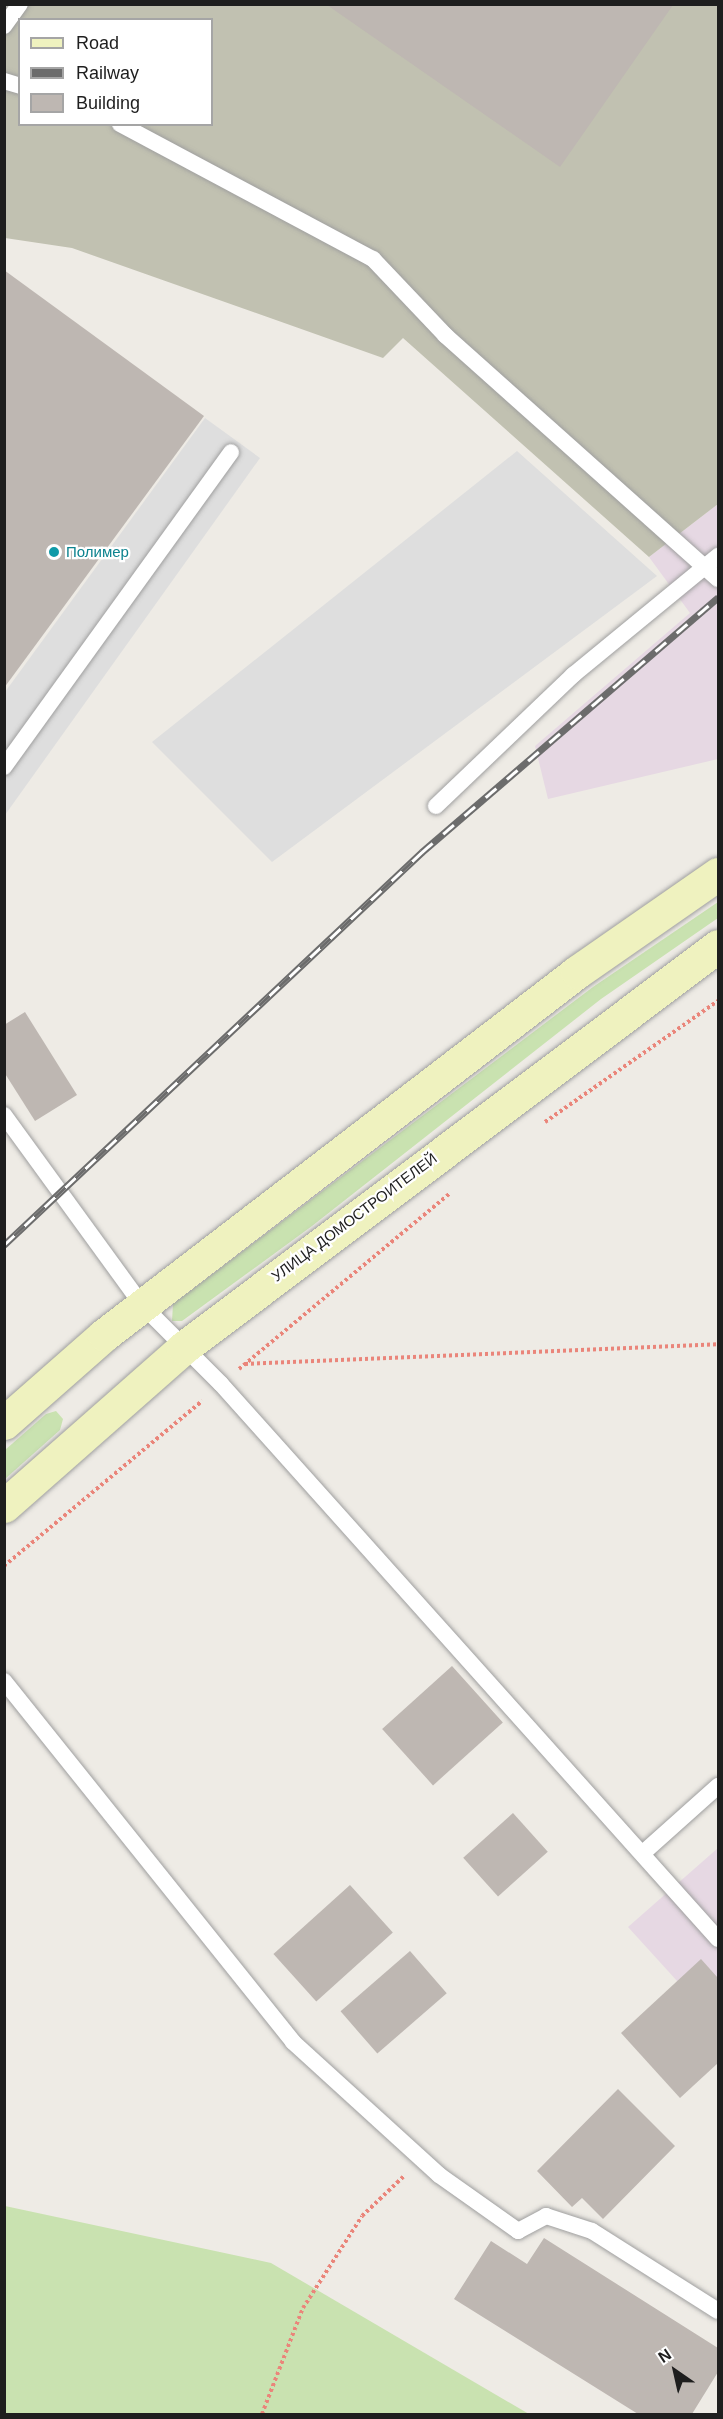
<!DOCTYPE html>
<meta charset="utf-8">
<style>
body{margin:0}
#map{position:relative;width:723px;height:2419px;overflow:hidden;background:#eeebe5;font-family:Arial,sans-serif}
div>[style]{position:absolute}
.industrial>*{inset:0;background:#e6d8e3}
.construction>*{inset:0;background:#c1c1b1}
.grass>*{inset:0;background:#c9e2b0}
.parking>*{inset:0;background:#dedede}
.building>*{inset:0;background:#beb7b2;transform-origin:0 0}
.path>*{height:4px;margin-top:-2px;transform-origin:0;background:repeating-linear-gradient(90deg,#ea857a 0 3px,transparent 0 6px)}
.roads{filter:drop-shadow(0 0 2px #9f9f9f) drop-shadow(0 0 2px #9f9f9f)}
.lane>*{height:16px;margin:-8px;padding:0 8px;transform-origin:8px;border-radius:8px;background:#fff}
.secondary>*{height:33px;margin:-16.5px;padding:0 16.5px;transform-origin:16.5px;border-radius:16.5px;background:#eff2bf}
.rail>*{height:7px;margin-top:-3.5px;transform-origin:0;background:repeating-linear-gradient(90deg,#fff 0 14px,#6c6c6c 0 28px);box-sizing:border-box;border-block:2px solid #6c6c6c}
.dots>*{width:16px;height:16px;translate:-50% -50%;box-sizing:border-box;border:3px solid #fff;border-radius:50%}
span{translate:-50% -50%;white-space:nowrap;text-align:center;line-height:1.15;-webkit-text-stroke:4.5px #fff;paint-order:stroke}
.culture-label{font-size:15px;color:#0d838f}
.left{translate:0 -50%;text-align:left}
.street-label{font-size:15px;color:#1e1e1e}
.frame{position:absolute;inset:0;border:6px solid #1e1e1e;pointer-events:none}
.legend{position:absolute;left:18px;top:18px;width:195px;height:108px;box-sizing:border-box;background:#fff;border:2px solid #a5a5a5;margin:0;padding:8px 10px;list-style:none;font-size:18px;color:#1e1e1e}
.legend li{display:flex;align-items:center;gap:12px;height:30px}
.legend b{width:30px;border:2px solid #a5a5a5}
.north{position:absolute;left:645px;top:2341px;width:60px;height:60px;-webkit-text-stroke:4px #fff;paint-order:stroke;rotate:326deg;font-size:16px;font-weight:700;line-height:24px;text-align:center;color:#1e1e1e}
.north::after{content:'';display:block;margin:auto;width:21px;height:27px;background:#1e1e1e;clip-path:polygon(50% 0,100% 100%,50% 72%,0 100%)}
</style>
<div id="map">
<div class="industrial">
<div style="clip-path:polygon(718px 504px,718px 759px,548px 799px,535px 746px,690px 613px,649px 557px)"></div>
<div style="clip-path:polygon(718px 1848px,718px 2026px,628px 1927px)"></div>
</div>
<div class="construction">
<div style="clip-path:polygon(evenodd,5px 5px,718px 5px,718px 504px,649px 557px,403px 338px,383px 358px,72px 248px,5px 238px,5px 5px,20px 20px,212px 20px,212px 124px,20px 124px,20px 20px)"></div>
</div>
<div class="grass">
<div style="clip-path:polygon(718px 902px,718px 918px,601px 999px,312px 1226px,182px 1321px,172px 1321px,173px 1304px,593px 987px)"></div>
<div style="clip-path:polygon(56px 1411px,63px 1419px,60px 1430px,5px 1479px,5px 1450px,46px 1414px)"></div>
<div style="clip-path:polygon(5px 2206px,271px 2263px,529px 2414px,5px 2414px)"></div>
</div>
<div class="parking">
<div style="clip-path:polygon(205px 418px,260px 458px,5px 815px,5px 692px)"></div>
<div style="clip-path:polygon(517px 451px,657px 576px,272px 862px,152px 742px)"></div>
</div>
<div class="building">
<div style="clip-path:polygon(327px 5px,673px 5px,560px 167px)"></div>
<div style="clip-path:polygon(4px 270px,204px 416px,4px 688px)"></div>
<div style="clip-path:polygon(25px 1012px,77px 1095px,35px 1121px,4px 1072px,4px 1025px)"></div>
<div style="left:452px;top:1666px;width:76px;height:94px;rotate:48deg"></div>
<div style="left:513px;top:1813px;width:52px;height:67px;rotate:48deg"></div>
<div style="left:350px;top:1885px;width:64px;height:103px;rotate:48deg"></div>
<div style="left:410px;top:1951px;width:56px;height:92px;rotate:49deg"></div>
<div style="clip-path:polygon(701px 1959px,718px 1978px,718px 2063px,680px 2098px,621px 2033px)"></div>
<div style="clip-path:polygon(618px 2089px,675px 2146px,603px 2219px,582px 2198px,572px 2207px,537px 2171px)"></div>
<div style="clip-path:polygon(544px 2238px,718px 2348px,718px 2372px,692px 2414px,638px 2414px,454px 2299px,491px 2241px,527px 2264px)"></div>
</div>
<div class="path">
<div style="left:545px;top:1122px;width:211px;rotate:-35deg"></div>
<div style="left:245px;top:1364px;width:473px;rotate:-2.4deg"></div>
<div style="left:239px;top:1369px;width:275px;rotate:-39.8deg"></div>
<div style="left:4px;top:1566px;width:258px;rotate:-39.8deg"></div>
<div style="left:262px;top:2414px;width:114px;rotate:-68.9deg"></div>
<div style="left:303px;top:2308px;width:109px;rotate:-57.3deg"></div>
<div style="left:362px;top:2216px;width:58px;rotate:-43.6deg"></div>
</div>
<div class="roads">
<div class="lane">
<div style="left:4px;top:26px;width:27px;rotate:-54deg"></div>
<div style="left:4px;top:81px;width:17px;rotate:17deg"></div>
<div style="left:120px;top:124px;width:287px;rotate:28.1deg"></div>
<div style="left:373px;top:259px;width:105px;rotate:46.5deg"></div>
<div style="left:445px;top:335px;width:366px;rotate:41.8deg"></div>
<div style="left:4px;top:767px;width:388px;rotate:-54.2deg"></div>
<div style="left:436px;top:806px;width:190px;rotate:-43.7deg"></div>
<div style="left:573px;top:675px;width:188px;rotate:-39.4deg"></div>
<div style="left:4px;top:1115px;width:236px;rotate:54deg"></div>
<div style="left:143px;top:1306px;width:110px;rotate:45deg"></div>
<div style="left:221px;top:1384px;width:745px;rotate:48.16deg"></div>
<div style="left:4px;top:1681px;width:462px;rotate:51.3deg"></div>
<div style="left:293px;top:2042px;width:197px;rotate:42.3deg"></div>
<div style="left:439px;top:2175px;width:97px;rotate:35.3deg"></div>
<div style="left:518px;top:2231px;width:32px;rotate:-28deg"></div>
<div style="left:546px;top:2216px;width:48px;rotate:18.1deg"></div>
<div style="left:592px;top:2231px;width:149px;rotate:32.4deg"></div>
<div style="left:643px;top:1853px;width:101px;rotate:-41.8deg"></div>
</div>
<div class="secondary">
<div style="left:4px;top:1423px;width:133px;rotate:-41.3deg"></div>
<div style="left:104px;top:1335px;width:596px;rotate:-37.5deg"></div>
<div style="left:577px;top:972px;width:172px;rotate:-34.8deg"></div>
<div style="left:4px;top:1506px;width:239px;rotate:-41.4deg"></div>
<div style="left:183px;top:1348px;width:669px;rotate:-36.92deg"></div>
</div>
</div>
<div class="rail">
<div style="left:4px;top:1245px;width:574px;rotate:-43.23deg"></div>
<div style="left:422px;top:852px;width:391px;rotate:-40.7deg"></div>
</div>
<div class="dots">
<div style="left:54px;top:552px;background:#0f9aa8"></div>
</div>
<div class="culture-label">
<span class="left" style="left:66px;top:552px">Полимер</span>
</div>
<div class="street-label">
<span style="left:354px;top:1217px;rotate:-37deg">УЛИЦА ДОМОСТРОИТЕЛЕЙ</span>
</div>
<div class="frame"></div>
<ul class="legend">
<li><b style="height:8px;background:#eff2bf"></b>Road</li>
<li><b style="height:8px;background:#6c6c6c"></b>Railway</li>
<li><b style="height:16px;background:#beb7b2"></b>Building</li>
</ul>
<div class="north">N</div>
</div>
